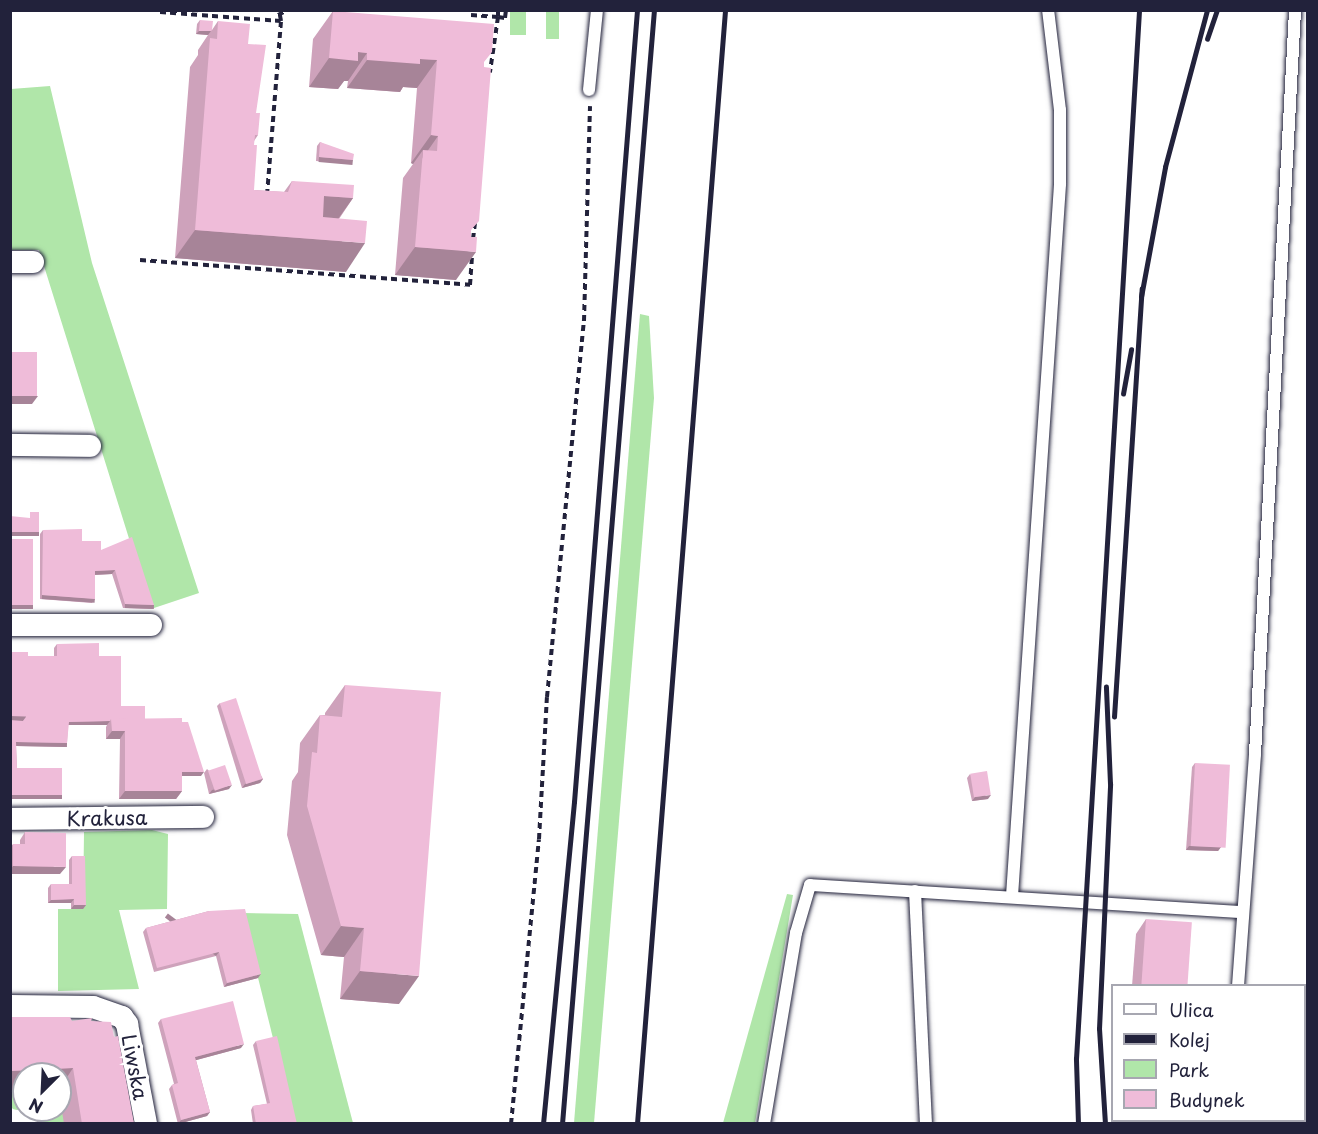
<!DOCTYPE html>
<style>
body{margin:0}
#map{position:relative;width:1318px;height:1134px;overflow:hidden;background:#fff;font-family:"Playpen Sans",sans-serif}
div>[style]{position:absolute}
.green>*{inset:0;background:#b0e6a9;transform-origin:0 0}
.round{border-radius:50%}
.path>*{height:4px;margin-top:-2px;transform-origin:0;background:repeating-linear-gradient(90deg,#22223b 0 6px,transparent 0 10.5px)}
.roads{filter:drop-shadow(0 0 2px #22223b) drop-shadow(0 0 2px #22223b)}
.service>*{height:12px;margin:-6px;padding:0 6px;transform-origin:6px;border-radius:6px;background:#fff}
.minor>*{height:22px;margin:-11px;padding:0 11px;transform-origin:11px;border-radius:11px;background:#fff}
.rail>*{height:4.5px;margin:-2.25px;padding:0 2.25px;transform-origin:2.25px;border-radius:2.25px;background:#22223b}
.wall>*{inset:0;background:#cea2bb;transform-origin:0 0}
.shaded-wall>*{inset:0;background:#a78498;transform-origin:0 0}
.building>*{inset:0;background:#efbcd9;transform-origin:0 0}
span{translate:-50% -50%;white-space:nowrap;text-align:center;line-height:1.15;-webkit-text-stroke:6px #fff;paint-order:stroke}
.street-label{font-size:20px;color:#22223b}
.frame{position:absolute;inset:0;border:12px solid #22223b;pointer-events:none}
.legend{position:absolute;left:1111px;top:984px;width:195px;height:138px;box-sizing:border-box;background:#fff;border:2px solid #a7a7b1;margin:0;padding:8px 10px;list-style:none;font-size:18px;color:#22223b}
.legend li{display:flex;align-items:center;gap:12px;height:30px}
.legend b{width:30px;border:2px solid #a7a7b1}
.north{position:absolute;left:12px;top:1062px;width:60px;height:60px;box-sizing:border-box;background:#fff;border:2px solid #a7a7b1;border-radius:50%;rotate:204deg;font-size:16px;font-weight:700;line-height:24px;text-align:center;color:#22223b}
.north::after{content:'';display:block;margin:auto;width:21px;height:27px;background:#22223b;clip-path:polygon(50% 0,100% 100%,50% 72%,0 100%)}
</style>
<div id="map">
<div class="green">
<div style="left:510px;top:11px;width:16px;height:24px"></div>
<div style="left:546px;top:11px;width:13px;height:28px"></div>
<div style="clip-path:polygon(50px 86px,92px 263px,199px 593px,151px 609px,39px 250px,11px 250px,11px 89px)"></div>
<div style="clip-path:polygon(640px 314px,649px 316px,654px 398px,594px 1123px,574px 1123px)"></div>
<div style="clip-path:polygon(152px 830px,168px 834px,167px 909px,119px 910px,139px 989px,58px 991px,58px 909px,83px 909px,84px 832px)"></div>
<div style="clip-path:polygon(787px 894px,793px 895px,755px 1123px,723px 1123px)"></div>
<div style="clip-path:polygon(242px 913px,298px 914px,353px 1123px,294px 1123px)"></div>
<div class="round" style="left:8px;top:1092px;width:18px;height:18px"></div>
<div style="clip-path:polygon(60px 1098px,65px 1123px,43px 1123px,41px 1111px,26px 1110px,60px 1110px)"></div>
</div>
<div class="path">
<div style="left:498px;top:10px;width:7px;rotate:90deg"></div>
<div style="left:498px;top:17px;width:7px;rotate:8deg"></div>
<div style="left:505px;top:18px;width:8px;rotate:-83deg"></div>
<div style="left:160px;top:12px;width:121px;rotate:4.3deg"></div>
<div style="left:278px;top:15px;width:11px;rotate:-27deg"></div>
<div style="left:471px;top:15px;width:27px;rotate:4deg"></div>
<div style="left:498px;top:17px;width:56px;rotate:98.3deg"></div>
<div style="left:267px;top:195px;width:175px;rotate:-85.4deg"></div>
<div style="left:281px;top:21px;width:11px;rotate:-100deg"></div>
<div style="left:473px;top:239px;width:16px;rotate:-83deg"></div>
<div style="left:140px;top:260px;width:331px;rotate:4.3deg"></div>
<div style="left:470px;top:285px;width:32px;rotate:-86deg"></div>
<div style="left:511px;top:1124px;width:286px;rotate:-84.4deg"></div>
<div style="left:539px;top:839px;width:142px;rotate:-86.8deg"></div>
<div style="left:547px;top:697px;width:378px;rotate:-84.4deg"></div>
<div style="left:584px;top:321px;width:215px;rotate:-88.4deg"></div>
</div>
<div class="roads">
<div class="service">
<div style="left:589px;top:90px;width:80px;rotate:-84.3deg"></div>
<div style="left:915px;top:891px;width:233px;rotate:87.3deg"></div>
<div style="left:1012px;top:896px;width:714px;rotate:-86.14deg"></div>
<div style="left:1060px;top:184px;width:74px;rotate:-90deg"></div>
<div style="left:1060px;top:110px;width:101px;rotate:-96.8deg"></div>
<div style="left:1238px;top:986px;width:233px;rotate:-85.8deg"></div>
<div style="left:1255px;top:754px;width:745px;rotate:-86.92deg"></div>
<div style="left:764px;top:1124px;width:194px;rotate:-80.5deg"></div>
<div style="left:796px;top:933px;width:50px;rotate:-73.7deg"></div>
<div style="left:810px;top:885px;width:432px;rotate:3.6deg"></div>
<div style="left:1231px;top:1124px;width:4px;rotate:-90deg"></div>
</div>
<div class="minor">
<div style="left:10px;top:262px;width:23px"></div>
<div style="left:10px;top:445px;width:80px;rotate:0.7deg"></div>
<div style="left:10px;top:625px;width:141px"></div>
<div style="left:10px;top:819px;width:193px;rotate:-0.6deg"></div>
<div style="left:10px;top:1006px;width:83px;rotate:0.7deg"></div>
<div style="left:93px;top:1007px;width:31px;rotate:19deg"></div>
<div style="left:122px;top:1017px;width:9px;rotate:54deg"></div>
<div style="left:127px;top:1024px;width:102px;rotate:79.2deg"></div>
</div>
</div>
<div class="rail">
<div style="left:1207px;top:39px;width:31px;rotate:-71deg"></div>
<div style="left:1141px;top:297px;width:132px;rotate:-79.5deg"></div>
<div style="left:1165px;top:167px;width:163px;rotate:-75deg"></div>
<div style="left:1123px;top:394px;width:45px;rotate:-79.7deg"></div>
<div style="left:1114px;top:717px;width:429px;rotate:-86.3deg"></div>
<div style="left:543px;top:1124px;width:323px;rotate:-84.5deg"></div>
<div style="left:574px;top:802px;width:795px;rotate:-85.45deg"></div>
<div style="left:562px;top:1124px;width:1118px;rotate:-85.28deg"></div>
<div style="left:637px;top:1124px;width:1117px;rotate:-85.48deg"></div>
<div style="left:1078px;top:1124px;width:65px;rotate:-91.8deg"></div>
<div style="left:1076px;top:1059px;width:1051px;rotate:-86.56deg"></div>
<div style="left:1105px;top:1124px;width:95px;rotate:-93.6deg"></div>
<div style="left:1099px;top:1029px;width:245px;rotate:-87.4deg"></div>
<div style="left:1110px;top:784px;width:97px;rotate:-92.4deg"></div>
</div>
<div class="wall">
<div style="clip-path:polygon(333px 11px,484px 64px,471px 231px,456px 280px,395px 275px,403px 178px,413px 164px,411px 163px,417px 88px,403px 87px,400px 92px,347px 88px,348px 81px,344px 81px,338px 89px,309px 87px,313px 39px)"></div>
<div style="clip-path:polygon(200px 20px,212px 30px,218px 21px,248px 44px,258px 135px,254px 141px,254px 190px,284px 192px,292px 181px,353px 198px,339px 219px,346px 272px,175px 258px,190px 67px,198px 55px,198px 50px,208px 35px,196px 34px,197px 24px)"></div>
<div style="clip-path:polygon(320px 142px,353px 160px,351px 164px,316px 161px,317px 146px)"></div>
<div style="clip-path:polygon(43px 530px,82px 541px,101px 550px,154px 605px,152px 609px,123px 608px,112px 574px,95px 575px,95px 599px,92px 603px,40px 599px,40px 534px)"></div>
<div style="clip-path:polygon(57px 644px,99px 656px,121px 706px,145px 719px,182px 722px,201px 776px,182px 776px,182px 791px,176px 799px,119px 799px,120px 739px,106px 739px,106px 727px,107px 725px,68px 725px,67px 743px,65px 747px,16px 746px,17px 768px,59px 799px,10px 799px,10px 652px,28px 656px,54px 656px,54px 648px)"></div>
<div style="clip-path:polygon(345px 685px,399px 1004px,340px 999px,344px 957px,321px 955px,287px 835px,292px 781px,298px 772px,300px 743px,320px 715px,325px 715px,325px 713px)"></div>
<div style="clip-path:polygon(220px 703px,263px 779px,260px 783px,242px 788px,217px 706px)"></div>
<div style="clip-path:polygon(1195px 763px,1221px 847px,1218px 851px,1186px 850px,1192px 767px)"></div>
<div style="clip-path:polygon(207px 769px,229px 789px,209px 794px,204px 773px)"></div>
<div style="clip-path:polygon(970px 774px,988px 799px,972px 801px,967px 778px)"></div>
<div style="clip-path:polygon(25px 832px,60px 874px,10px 874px,10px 848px,13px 844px,20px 844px,20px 840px)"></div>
<div style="clip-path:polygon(72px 856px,86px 905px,83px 909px,71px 909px,71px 903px,48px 903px,48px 888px,51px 884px,69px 884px,69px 860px)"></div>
<div style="clip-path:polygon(209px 911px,258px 978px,224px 987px,216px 956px,154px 972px,143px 932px,146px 928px)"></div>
<div style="clip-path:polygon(1146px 919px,1186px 986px,1132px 986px,1136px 934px)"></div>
<div style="clip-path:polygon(10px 1017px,72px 1021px,91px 1021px,114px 1037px,134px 1124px,64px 1124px,60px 1099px,60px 1074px,24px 1091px,10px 1091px)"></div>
<div style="clip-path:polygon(161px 1019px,241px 1048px,196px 1060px,210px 1112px,207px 1116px,178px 1124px,169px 1089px,172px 1085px,174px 1084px,158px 1023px)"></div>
<div style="clip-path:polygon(256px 1041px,297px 1124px,253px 1124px,251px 1110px,253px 1106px,267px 1104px,253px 1045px)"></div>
<div style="left:1142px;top:1120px;width:61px;height:4px"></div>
</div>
<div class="shaded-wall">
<div style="clip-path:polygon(199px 31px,211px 31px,208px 35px,196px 34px)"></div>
<div style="clip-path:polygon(358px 52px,367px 53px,348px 81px,344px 81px,338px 89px,309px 87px,329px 58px)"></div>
<div style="clip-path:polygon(420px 59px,437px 60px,417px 88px,403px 87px,400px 92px,347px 88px,367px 60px)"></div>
<div style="clip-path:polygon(431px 135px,438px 136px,422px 159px,423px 150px,413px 164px,411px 163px)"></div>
<div style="left:319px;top:157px;width:34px;height:5px;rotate:5deg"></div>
<div style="clip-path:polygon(324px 196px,353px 198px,333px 226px,304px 225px)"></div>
<div style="clip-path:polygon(195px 230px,365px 243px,346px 272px,175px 258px)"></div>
<div style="clip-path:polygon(415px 247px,458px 250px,476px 252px,456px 280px,395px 275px)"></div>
<div style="clip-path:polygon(10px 396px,38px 396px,32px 404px,10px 404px)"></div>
<div style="left:10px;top:532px;width:29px;height:4px"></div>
<div style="clip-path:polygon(115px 570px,112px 574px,92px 575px,95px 571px)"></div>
<div style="left:42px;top:595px;width:53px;height:4px;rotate:4deg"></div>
<div style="left:125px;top:604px;width:29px;height:4px;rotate:2deg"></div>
<div style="left:10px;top:605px;width:23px;height:4px"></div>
<div style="clip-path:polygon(10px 716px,26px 717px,20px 725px,10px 724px)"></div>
<div style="clip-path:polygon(110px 721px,107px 725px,66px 725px,69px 722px)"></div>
<div style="clip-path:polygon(112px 731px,125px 731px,120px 739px,106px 739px)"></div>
<div style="left:16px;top:742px;width:51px;height:4px;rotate:1deg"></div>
<div style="clip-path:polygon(179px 772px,204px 772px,201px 776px,176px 776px)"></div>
<div style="clip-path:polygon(263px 779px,260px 783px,242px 788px,245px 784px)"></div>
<div style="clip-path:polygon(232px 785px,229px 789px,209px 794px,212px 790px)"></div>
<div style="clip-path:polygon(125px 791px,182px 791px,176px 799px,119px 799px)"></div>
<div style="left:10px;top:795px;width:52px;height:4px"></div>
<div style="clip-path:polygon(991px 795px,988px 799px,972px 801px,975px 797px)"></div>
<div style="clip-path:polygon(1189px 846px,1221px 847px,1218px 851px,1186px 850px)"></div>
<div style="clip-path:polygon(13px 866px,66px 867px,60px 874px,10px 874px,10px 869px)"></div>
<div style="clip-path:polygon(74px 899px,71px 903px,48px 903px,51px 900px)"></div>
<div style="clip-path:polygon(74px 905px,86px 905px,83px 909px,71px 909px)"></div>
<div style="clip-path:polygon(341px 926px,364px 928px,344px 957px,321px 955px)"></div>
<div style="left:219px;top:952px;width:5px;height:64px;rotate:127deg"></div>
<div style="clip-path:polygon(360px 971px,419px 976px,399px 1004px,340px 999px)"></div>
<div style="clip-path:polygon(261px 974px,258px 978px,224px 987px,227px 983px)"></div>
<div style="clip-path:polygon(244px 1044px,241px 1048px,193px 1061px,195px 1057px)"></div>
<div style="clip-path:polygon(73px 1068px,60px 1088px,60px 1074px,24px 1074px,24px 1091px,10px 1091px,10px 1071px)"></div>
<div style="clip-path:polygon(210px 1112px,207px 1116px,178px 1124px,181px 1120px)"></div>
</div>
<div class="building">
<div style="clip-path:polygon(333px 11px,494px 24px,492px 52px,484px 62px,484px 67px,491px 68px,479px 221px,471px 230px,471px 237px,477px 237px,476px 252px,415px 247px,423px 150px,437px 151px,438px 136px,431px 135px,437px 60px,420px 59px,420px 64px,367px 60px,367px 53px,358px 52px,358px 61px,329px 58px)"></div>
<div style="clip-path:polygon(200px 20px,213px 21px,212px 30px,211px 31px,199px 31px)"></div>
<div style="clip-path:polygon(218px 21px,250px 24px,248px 44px,266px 45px,256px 113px,260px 113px,258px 135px,255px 135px,254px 145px,257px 145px,254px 190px,288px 192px,292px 181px,354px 185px,353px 198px,324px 196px,323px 217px,367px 221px,365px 243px,195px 230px,210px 38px,217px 39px)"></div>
<div style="clip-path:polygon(320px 142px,354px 154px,353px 160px,319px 157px)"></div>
<div style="left:10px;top:352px;width:27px;height:44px"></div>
<div style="clip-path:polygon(30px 512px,39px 512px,39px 532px,10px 532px,10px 516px,30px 518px)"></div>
<div style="clip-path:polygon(82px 529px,82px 541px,101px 541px,101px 550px,132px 537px,154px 605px,125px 604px,115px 570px,95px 571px,95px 599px,42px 595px,43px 530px)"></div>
<div style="left:10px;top:539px;width:23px;height:66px"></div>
<div style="clip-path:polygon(99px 643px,99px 656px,121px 656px,121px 706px,145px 706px,145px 719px,111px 719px,110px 721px,69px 722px,67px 743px,16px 742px,17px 768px,62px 768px,62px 795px,10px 795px,10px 720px,23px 721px,26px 717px,28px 656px,57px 656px,57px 644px)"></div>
<div style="left:10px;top:652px;width:18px;height:64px"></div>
<div style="clip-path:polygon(345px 685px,441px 692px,419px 976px,360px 971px,364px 928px,341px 926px,307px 806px,312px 752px,317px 753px,320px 715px,342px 717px)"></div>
<div style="left:236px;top:698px;width:85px;height:17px;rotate:72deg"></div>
<div style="clip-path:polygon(182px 718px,182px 791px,125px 791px,125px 731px,112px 731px,111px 719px)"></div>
<div style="clip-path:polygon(182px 722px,188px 722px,204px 772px,182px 772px)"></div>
<div style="left:1195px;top:763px;width:35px;height:83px;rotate:3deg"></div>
<div style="left:225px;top:765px;width:21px;height:18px;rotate:71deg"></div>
<div style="left:987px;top:771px;width:24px;height:17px;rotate:81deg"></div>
<div style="clip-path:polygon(25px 832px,66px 833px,66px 867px,13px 866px,13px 844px,25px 844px)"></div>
<div style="clip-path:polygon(72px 856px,85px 856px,86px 905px,74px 905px,74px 899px,51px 900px,51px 884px,72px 884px)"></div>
<div style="clip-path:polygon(245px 909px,261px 974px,227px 983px,219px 952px,157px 968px,146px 928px,209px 911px)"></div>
<div style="left:1146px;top:919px;width:46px;height:67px;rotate:4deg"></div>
<div style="clip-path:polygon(233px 1001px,244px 1044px,195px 1057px,210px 1112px,181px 1120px,172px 1085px,178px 1083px,161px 1019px)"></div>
<div style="clip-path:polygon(10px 1017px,70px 1017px,72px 1021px,92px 1018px,91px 1021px,111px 1022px,114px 1037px,118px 1036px,134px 1124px,82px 1124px,73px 1068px,10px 1071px)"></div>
<div style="clip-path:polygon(277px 1036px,297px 1124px,256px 1124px,253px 1106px,270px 1103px,256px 1041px)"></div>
<div style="left:1147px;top:1120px;width:56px;height:4px"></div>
</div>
<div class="street-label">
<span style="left:107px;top:818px;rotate:-1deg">Krakusa</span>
<span style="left:135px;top:1067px;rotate:79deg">Liwska</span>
</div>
<div class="frame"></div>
<ul class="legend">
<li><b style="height:8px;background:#fff"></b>Ulica</li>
<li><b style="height:8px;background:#22223b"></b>Kolej</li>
<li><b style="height:16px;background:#b0e6a9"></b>Park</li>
<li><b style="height:16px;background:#efbcd9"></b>Budynek</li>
</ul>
<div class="north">N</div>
</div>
